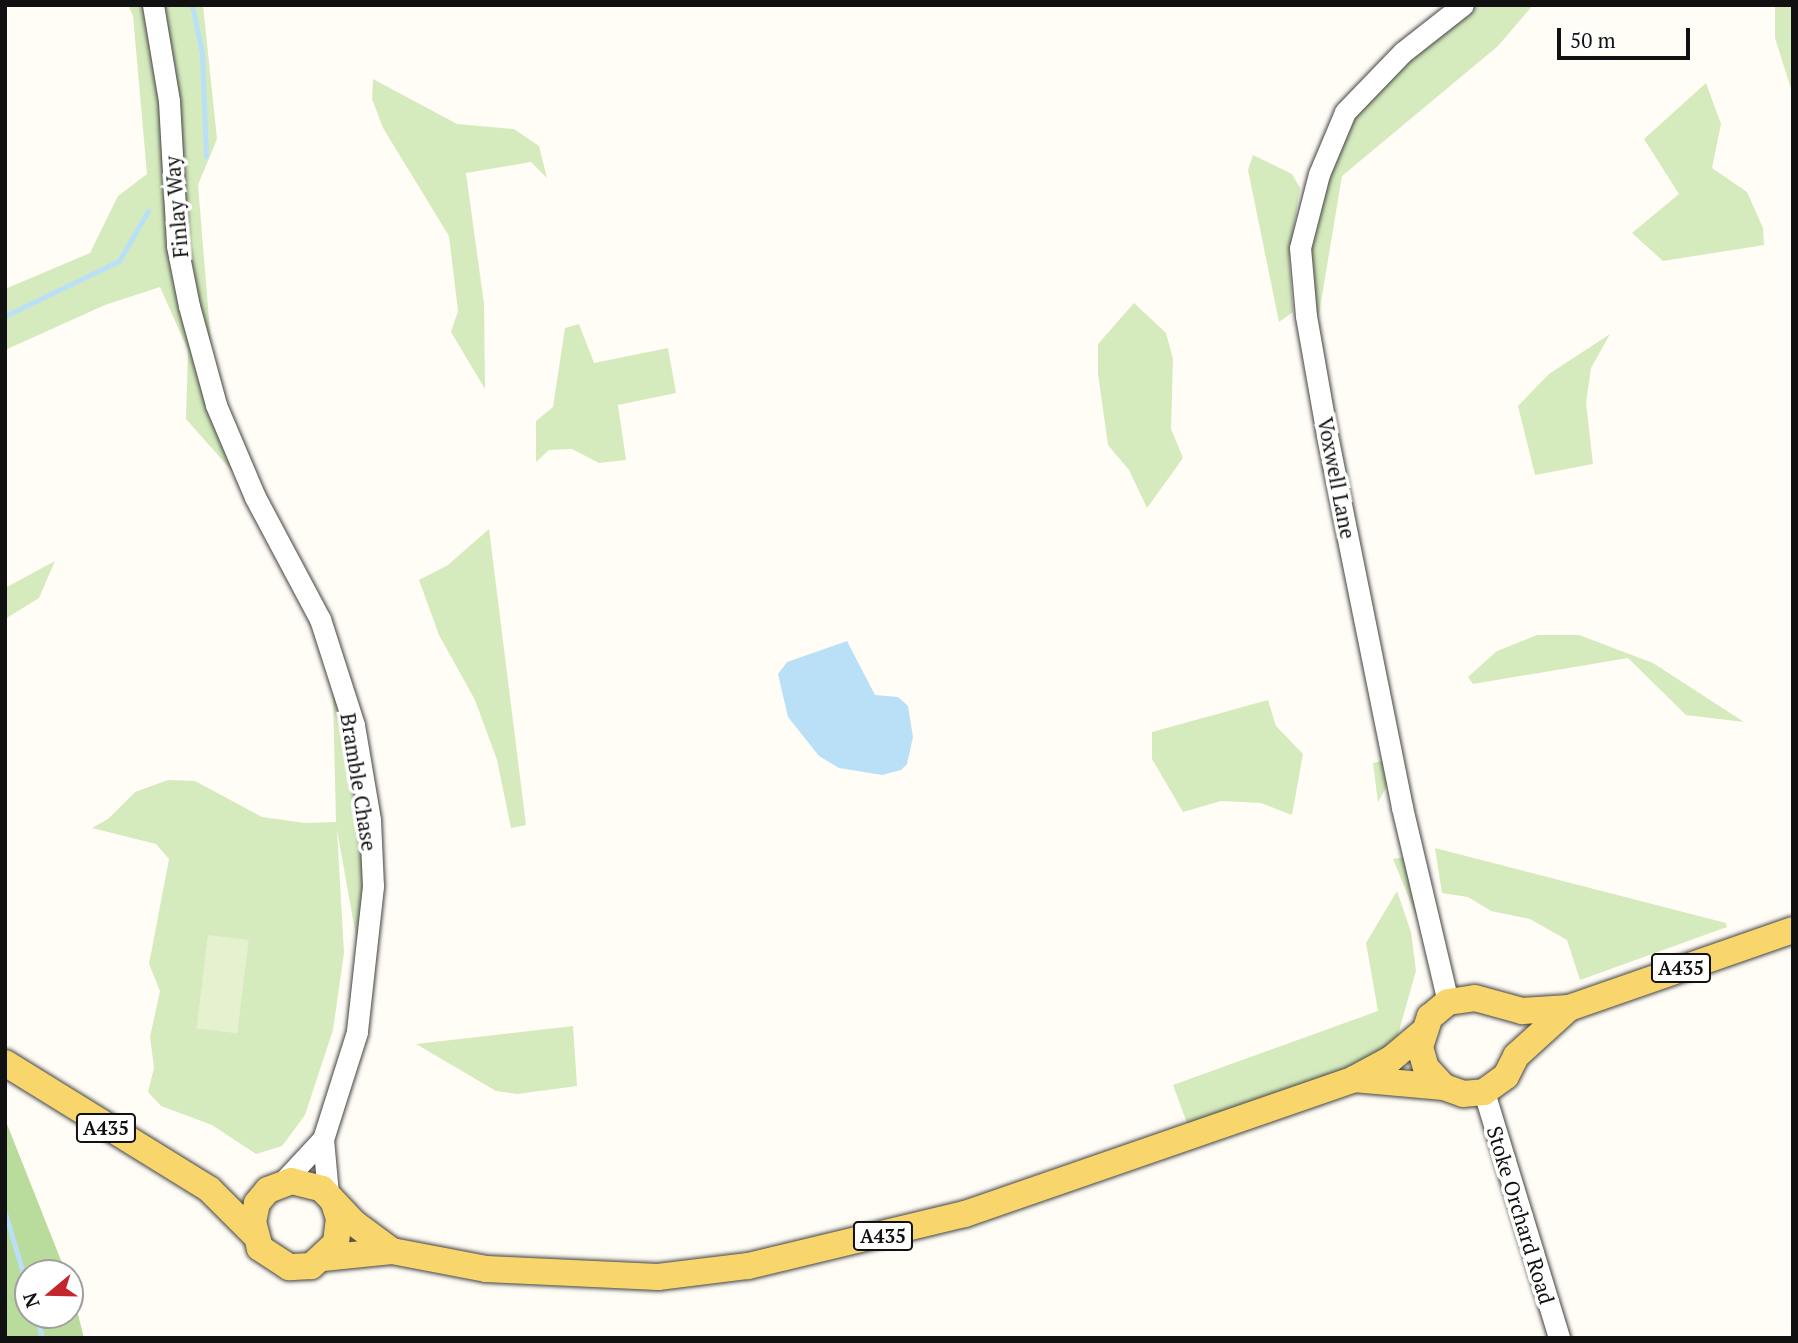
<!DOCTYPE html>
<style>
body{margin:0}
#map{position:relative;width:1798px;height:1343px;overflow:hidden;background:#fffdf5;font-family:"PT Serif",serif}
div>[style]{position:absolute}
.green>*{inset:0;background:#d5ebbd}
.forest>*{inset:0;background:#b9dc9c}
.pitch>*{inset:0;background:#e6f2cf;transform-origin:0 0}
.water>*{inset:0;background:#b9e0f7}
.stream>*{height:5px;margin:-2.5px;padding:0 2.5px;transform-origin:2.5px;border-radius:2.5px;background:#b9e0f7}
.roads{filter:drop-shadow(0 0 2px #444) drop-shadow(0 0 2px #444)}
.minor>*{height:21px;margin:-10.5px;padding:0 10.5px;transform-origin:10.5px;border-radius:10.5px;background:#fff}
.major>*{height:26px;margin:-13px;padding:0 13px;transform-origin:13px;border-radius:13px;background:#f9d66b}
span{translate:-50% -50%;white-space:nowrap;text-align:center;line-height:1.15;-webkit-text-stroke:7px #fff;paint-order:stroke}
.shield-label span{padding:2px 5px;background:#fff;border:2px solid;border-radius:5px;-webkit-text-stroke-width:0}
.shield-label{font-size:19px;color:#111;font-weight:700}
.street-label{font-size:21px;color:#111}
.frame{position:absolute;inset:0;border:7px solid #111;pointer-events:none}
.north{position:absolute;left:14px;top:1259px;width:70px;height:70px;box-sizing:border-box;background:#fff;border:2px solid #a0a0a0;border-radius:50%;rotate:251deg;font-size:19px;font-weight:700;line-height:28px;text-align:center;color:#111}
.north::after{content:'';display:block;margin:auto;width:24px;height:32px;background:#c4262e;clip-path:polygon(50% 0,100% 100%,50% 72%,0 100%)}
.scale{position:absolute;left:1557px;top:28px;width:133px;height:32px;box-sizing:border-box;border:4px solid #111;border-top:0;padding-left:9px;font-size:21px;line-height:24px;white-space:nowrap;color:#111;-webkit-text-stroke:5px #fff;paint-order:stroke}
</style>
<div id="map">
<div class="green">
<div style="clip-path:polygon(128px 5px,203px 5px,217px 139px,198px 185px,216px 405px,255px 497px,186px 419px,188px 350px,160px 287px,105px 305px,5px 350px,5px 289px,90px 253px,118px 196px,147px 174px,133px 16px)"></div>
<div style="clip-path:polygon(1463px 5px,1533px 5px,1498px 46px,1342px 176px,1319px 314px,1306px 316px,1300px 248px,1345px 112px)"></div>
<div style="clip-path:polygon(1775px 5px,1793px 5px,1793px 95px,1775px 38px)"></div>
<div style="clip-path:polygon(373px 79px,457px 124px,514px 129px,539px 146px,547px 178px,531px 162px,466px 173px,484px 304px,485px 389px,451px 332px,458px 311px,449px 236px,383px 128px,372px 99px)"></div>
<div style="clip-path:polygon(1706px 83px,1721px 124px,1712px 168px,1747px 192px,1763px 228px,1764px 245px,1663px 261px,1632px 233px,1679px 194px,1644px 139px)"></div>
<div style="clip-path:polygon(1253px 155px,1292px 174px,1300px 188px,1289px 258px,1293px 312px,1279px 322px,1248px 170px)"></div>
<div style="clip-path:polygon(1134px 303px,1166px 333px,1173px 359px,1171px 429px,1183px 458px,1147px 508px,1129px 470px,1108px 445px,1098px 374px,1098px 344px)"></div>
<div style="clip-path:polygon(579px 324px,594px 363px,668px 348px,676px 393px,618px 405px,626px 460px,599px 463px,572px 449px,549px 450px,536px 462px,536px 421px,553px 407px,565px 328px)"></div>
<div style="clip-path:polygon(1610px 334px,1591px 368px,1586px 403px,1593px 464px,1535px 475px,1518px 406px,1549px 374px)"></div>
<div style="clip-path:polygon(489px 529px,526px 825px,511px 828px,497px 760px,475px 700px,439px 635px,419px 580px,448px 565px)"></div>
<div style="clip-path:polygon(55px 561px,39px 598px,5px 619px,5px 588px)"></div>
<div style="clip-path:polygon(1537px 635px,1579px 635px,1653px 663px,1744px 722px,1686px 715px,1628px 658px,1473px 684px,1468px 677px,1497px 651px)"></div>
<div style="clip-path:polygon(332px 657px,370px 820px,364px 981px,337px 830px,344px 953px,333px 1030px,305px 1115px,282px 1146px,256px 1154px,212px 1125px,161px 1106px,148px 1092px,154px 1068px,150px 1037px,160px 991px,149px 964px,169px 859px,156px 844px,92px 828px,108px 819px,135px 792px,168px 780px,195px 781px,262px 817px,305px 823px,336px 822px)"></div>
<div style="clip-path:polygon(1268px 700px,1276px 726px,1303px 754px,1292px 815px,1261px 803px,1221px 801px,1183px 812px,1152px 759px,1152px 732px)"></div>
<div style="clip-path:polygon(1386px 760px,1389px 782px,1378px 802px,1373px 763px)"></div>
<div style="clip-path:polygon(1435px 848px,1726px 923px,1727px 927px,1580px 980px,1567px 940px,1530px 919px,1491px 911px,1468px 897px,1442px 893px)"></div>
<div style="clip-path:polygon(1405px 857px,1418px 920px,1393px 859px)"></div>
<div style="clip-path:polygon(1397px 891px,1411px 932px,1416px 971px,1391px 1059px,1191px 1134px,1173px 1085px,1378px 1011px,1366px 943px)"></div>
<div style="clip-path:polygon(573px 1026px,577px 1086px,517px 1094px,496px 1091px,416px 1044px)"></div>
</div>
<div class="forest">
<div style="clip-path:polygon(5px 1119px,66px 1273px,28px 1273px,28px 1315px,70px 1315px,70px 1283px,84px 1338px,5px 1338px)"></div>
</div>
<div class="pitch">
<div style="left:208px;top:935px;width:41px;height:94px;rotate:7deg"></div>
</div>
<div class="water">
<div style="clip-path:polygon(847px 641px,875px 695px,898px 697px,908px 706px,913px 737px,907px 764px,901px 770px,882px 775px,839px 768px,819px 756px,788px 717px,778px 674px,787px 662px)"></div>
</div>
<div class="stream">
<div style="left:192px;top:5px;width:49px;rotate:78.2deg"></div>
<div style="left:202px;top:53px;width:103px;rotate:87.8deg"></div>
<div style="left:5px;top:316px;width:127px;rotate:-25.8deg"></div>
<div style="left:119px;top:261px;width:58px;rotate:-59.9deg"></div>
<div style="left:5px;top:1213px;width:79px;rotate:73.2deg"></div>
<div style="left:36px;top:1315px;width:24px;rotate:75deg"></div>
</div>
<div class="roads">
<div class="minor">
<div style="left:153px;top:5px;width:97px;rotate:80.5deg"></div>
<div style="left:169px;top:101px;width:145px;rotate:86.8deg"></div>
<div style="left:177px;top:246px;width:61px;rotate:78.7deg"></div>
<div style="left:189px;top:306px;width:103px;rotate:74.7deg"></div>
<div style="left:216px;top:405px;width:100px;rotate:67deg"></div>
<div style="left:255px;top:497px;width:138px;rotate:62deg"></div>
<div style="left:320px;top:619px;width:111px;rotate:72.2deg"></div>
<div style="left:354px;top:725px;width:96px;rotate:80.4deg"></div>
<div style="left:370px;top:820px;width:66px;rotate:87.4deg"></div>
<div style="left:373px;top:886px;width:147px;rotate:96.3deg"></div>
<div style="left:357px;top:1032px;width:112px;rotate:107.6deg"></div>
<div style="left:323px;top:1139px;width:62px;rotate:133deg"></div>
<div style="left:1448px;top:1002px;width:200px;rotate:-103.3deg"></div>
<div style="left:1402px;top:807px;width:379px;rotate:-101.4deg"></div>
<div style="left:1327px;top:435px;width:121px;rotate:-100deg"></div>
<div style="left:1306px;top:316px;width:68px;rotate:-95deg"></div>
<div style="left:1300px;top:248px;width:76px;rotate:-75.6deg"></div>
<div style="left:1319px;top:174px;width:67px;rotate:-67.2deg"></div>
<div style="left:1345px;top:112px;width:83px;rotate:-46deg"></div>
<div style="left:1403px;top:52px;width:76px;rotate:-38.1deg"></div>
<div style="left:1484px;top:1092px;width:257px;rotate:73deg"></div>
<div style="left:323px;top:1139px;width:55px;rotate:84.8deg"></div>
</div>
<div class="major">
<div style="left:5px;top:1063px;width:240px;rotate:31.7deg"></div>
<div style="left:209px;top:1189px;width:64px;rotate:45deg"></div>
<div style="left:1354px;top:1079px;width:90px;rotate:5.1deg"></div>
<div style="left:1444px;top:1087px;width:20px;rotate:20deg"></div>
<div style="left:1463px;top:1094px;width:21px;rotate:-5deg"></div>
<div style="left:1484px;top:1092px;width:27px;rotate:-36deg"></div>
<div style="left:1506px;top:1076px;width:22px;rotate:-63deg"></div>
<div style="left:1516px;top:1056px;width:72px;rotate:-42.2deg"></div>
<div style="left:1444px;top:1087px;width:26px;rotate:-133deg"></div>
<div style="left:1426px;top:1068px;width:22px;rotate:-106deg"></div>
<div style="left:1420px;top:1047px;width:32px;rotate:-72deg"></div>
<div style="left:1430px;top:1017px;width:23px;rotate:-40deg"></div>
<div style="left:1448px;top:1002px;width:27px;rotate:-8deg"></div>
<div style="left:1475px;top:998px;width:49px;rotate:15.5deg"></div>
<div style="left:1522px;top:1011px;width:47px;rotate:-3.7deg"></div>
<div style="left:1569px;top:1008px;width:237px;rotate:-19.2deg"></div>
<div style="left:334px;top:1203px;width:16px;rotate:72deg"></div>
<div style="left:339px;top:1218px;width:25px;rotate:97deg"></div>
<div style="left:336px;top:1243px;width:34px;rotate:137deg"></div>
<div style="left:311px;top:1266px;width:22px;rotate:177deg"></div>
<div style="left:289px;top:1267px;width:35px;rotate:-147deg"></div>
<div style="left:260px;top:1248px;width:27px;rotate:-105deg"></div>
<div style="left:253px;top:1222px;width:19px;rotate:-78deg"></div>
<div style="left:257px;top:1203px;width:17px;rotate:-50deg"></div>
<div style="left:268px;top:1190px;width:25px;rotate:-21deg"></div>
<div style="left:291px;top:1181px;width:32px;rotate:14deg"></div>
<div style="left:322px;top:1189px;width:47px;rotate:46.7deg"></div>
<div style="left:354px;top:1223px;width:47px;rotate:36.4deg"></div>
<div style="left:323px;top:1258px;width:69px;rotate:-5.8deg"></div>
<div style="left:392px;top:1251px;width:96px;rotate:10.8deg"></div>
<div style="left:486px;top:1269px;width:172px;rotate:2.7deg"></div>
<div style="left:658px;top:1277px;width:91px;rotate:-7deg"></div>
<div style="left:748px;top:1266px;width:223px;rotate:-13.5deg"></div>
<div style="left:965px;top:1214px;width:412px;rotate:-19.1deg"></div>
<div style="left:1354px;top:1079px;width:42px;rotate:-28.4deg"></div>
<div style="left:1391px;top:1059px;width:40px;rotate:-40deg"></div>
</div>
</div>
<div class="shield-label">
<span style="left:1681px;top:968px">A435</span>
<span style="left:106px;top:1128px">A435</span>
<span style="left:883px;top:1236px">A435</span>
</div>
<div class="street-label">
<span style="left:176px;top:207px;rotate:-95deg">Finlay Way</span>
<span style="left:1337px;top:478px;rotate:79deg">Voxwell Lane</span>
<span style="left:359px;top:782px;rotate:81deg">Bramble Chase</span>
<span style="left:1521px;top:1215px;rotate:73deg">Stoke Orchard Road</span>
</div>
<div class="frame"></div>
<div class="north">N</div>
<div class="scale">50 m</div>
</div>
